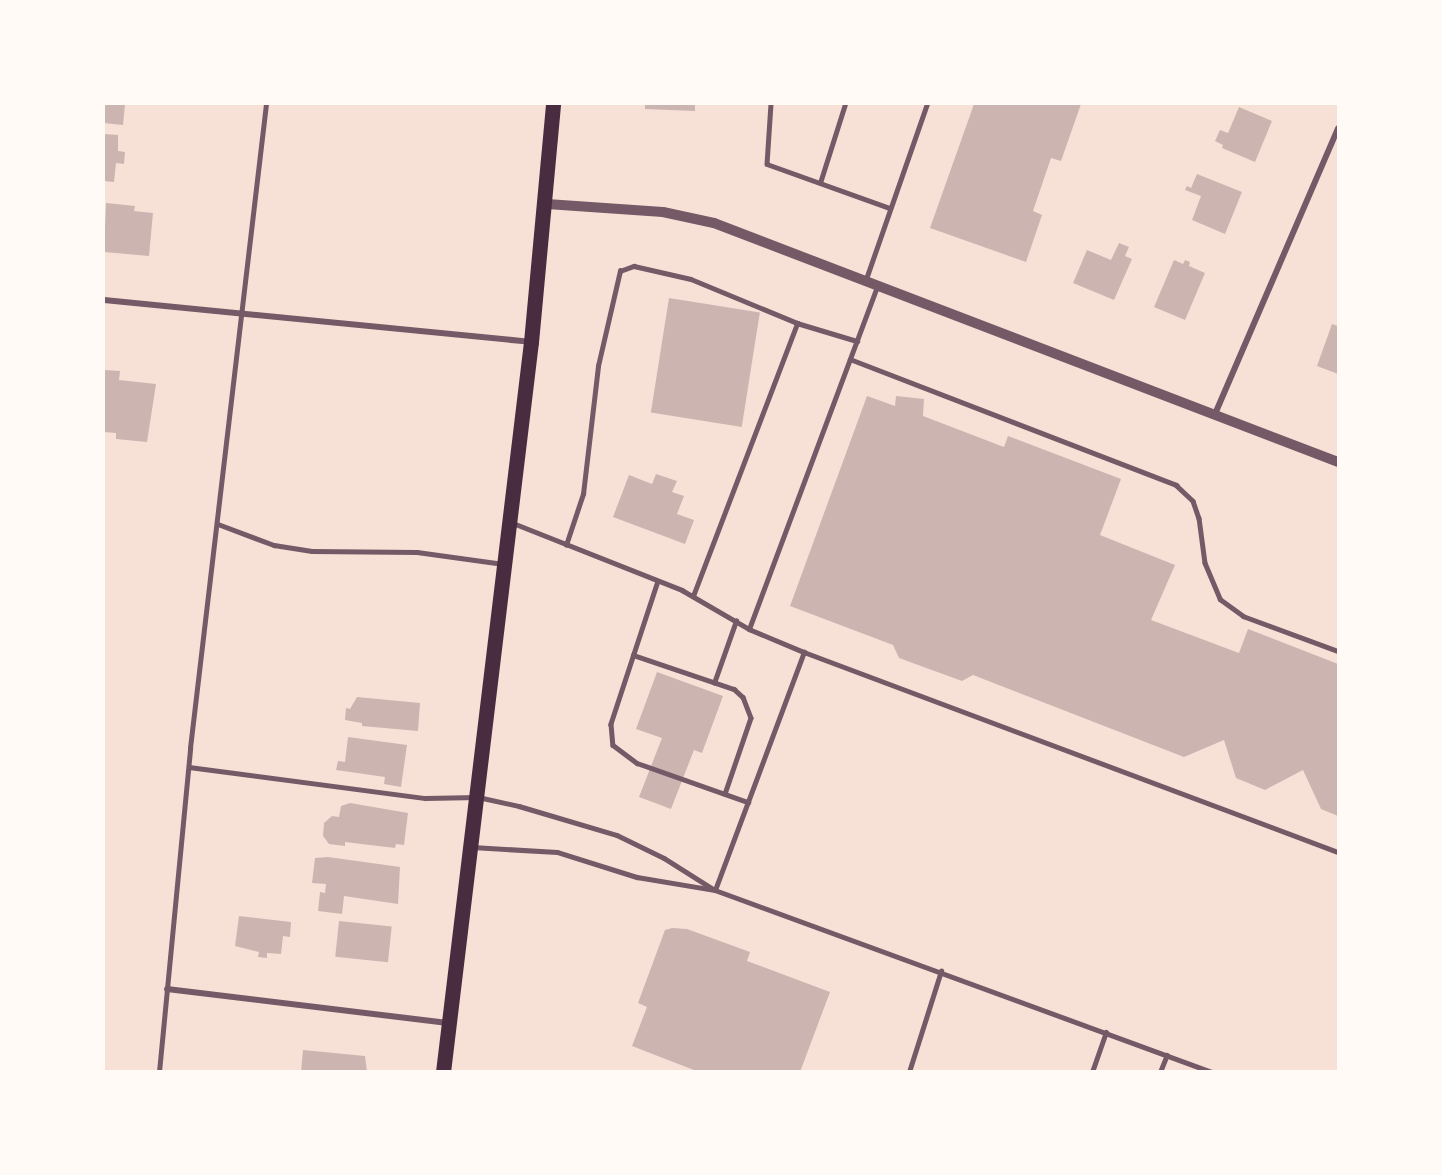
<!DOCTYPE html>
<style>
body{margin:0}
#map{position:relative;width:1442px;height:1175px;overflow:hidden;background:#f7e1d7;font-family:"Space Grotesk",sans-serif}
div>[style]{position:absolute}
.building>*{inset:0;background:#ccb4b1;transform-origin:0 0}
.service>*{height:4.5px;margin:-2.25px;padding:0 2.25px;transform-origin:2.25px;border-radius:2.25px;background:#755966}
.minor>*{height:6px;margin:-3px;padding:0 3px;transform-origin:3px;border-radius:3px;background:#755966}
.tertiary>*{height:10px;margin:-5px;padding:0 5px;transform-origin:5px;border-radius:5px;background:#755966}
.primary>*{height:15px;margin:-7.5px;padding:0 7.5px;transform-origin:7.5px;border-radius:7.5px;background:#4a2c40}
span{translate:-50% -50%;white-space:nowrap;text-align:center;line-height:1.15;-webkit-text-stroke:4.5px #fffaf5;paint-order:stroke}
.frame{position:absolute;inset:0;border:105px solid #fffaf5;pointer-events:none}
</style>
<div id="map">
<div class="building">
<div style="clip-path:polygon(104px 104px,125px 104px,123px 125px,104px 123px)"></div>
<div style="clip-path:polygon(645px 104px,695px 104px,695px 111px,645px 109px)"></div>
<div style="clip-path:polygon(974px 104px,1081px 104px,1061px 161px,1051px 158px,1033px 211px,1042px 215px,1026px 262px,930px 228px)"></div>
<div style="clip-path:polygon(1239px 107px,1272px 121px,1255px 162px,1222px 148px,1223px 145px,1215px 141px,1220px 130px,1228px 133px)"></div>
<div style="clip-path:polygon(104px 134px,118px 135px,118px 151px,125px 152px,124px 164px,116px 163px,114px 182px,104px 181px)"></div>
<div style="clip-path:polygon(1197px 174px,1242px 192px,1225px 234px,1192px 220px,1201px 196px,1185px 190px,1187px 186px,1191px 188px)"></div>
<div style="clip-path:polygon(106px 203px,135px 206px,134px 211px,153px 213px,149px 256px,104px 252px)"></div>
<div style="clip-path:polygon(1119px 243px,1129px 247px,1125px 256px,1132px 259px,1114px 300px,1073px 283px,1087px 250px,1111px 260px)"></div>
<div style="clip-path:polygon(1174px 260px,1183px 264px,1185px 260px,1190px 262px,1189px 266px,1205px 273px,1185px 320px,1154px 307px)"></div>
<div style="left:669px;top:298px;width:92px;height:116px;rotate:9deg"></div>
<div style="clip-path:polygon(1332px 324px,1338px 326px,1338px 374px,1317px 366px)"></div>
<div style="clip-path:polygon(104px 370px,120px 371px,119px 380px,156px 384px,147px 442px,116px 439px,116px 433px,104px 432px)"></div>
<div style="clip-path:polygon(867px 396px,895px 406px,896px 396px,924px 399px,923px 416px,1004px 447px,1008px 436px,1121px 479px,1100px 535px,1175px 565px,1151px 620px,1239px 653px,1248px 629px,1338px 664px,1338px 816px,1321px 809px,1303px 770px,1265px 790px,1236px 778px,1224px 740px,1184px 757px,973px 675px,962px 681px,899px 658px,893px 645px,790px 606px)"></div>
<div style="clip-path:polygon(656px 474px,677px 481px,672px 492px,684px 496px,677px 514px,694px 520px,685px 544px,613px 517px,629px 475px,652px 484px)"></div>
<div style="clip-path:polygon(657px 672px,723px 696px,702px 753px,694px 750px,671px 809px,639px 797px,662px 738px,636px 729px)"></div>
<div style="clip-path:polygon(357px 697px,420px 703px,418px 731px,362px 726px,362px 723px,345px 720px,346px 708px,350px 709px)"></div>
<div style="clip-path:polygon(348px 737px,407px 745px,401px 787px,384px 784px,385px 777px,336px 770px,338px 761px,345px 762px)"></div>
<div style="clip-path:polygon(350px 803px,408px 813px,404px 845px,396px 844px,395px 848px,345px 842px,345px 846px,329px 844px,323px 836px,324px 823px,332px 816px,339px 817px,341px 806px)"></div>
<div style="clip-path:polygon(328px 857px,400px 867px,398px 904px,344px 896px,342px 914px,318px 911px,320px 892px,325px 893px,326px 884px,312px 883px,315px 858px)"></div>
<div style="clip-path:polygon(239px 916px,291px 922px,290px 937px,283px 936px,281px 954px,267px 953px,267px 958px,258px 957px,259px 952px,235px 946px)"></div>
<div style="left:339px;top:921px;width:53px;height:36px;rotate:6deg"></div>
<div style="clip-path:polygon(672px 928px,687px 929px,750px 952px,747px 961px,830px 992px,800px 1072px,699px 1072px,632px 1046px,647px 1007px,638px 1003px,665px 930px)"></div>
<div style="clip-path:polygon(303px 1050px,365px 1056px,367px 1072px,301px 1072px)"></div>
</div>
<div class="service">
<div style="left:771px;top:104px;width:60px;rotate:93.8deg"></div>
<div style="left:767px;top:164px;width:131px;rotate:19.7deg"></div>
<div style="left:820px;top:183px;width:83px;rotate:-72.4deg"></div>
<div style="left:866px;top:279px;width:185px;rotate:-70.8deg"></div>
<div style="left:850px;top:359px;width:350px;rotate:21.1deg"></div>
<div style="left:1176px;top:485px;width:23px;rotate:43deg"></div>
<div style="left:1193px;top:501px;width:18px;rotate:71deg"></div>
<div style="left:1199px;top:518px;width:45px;rotate:82.4deg"></div>
<div style="left:1205px;top:563px;width:39px;rotate:67deg"></div>
<div style="left:1220px;top:599px;width:29px;rotate:36deg"></div>
<div style="left:1243px;top:616px;width:101px;rotate:20.2deg"></div>
<div style="left:513px;top:523px;width:182px;rotate:21.6deg"></div>
<div style="left:682px;top:590px;width:78px;rotate:30.2deg"></div>
<div style="left:749px;top:629px;width:60px;rotate:22.7deg"></div>
<div style="left:804px;top:652px;width:570px;rotate:20.53deg"></div>
<div style="left:218px;top:524px;width:60px;rotate:20.6deg"></div>
<div style="left:274px;top:545px;width:38px;rotate:9deg"></div>
<div style="left:312px;top:551px;width:105px;rotate:0.5deg"></div>
<div style="left:417px;top:552px;width:87px;rotate:7.9deg"></div>
<div style="left:566px;top:545px;width:54px;rotate:-71.6deg"></div>
<div style="left:583px;top:494px;width:129px;rotate:-83.3deg"></div>
<div style="left:598px;top:366px;width:98px;rotate:-77deg"></div>
<div style="left:620px;top:271px;width:15px;rotate:-20deg"></div>
<div style="left:634px;top:266px;width:58px;rotate:12.8deg"></div>
<div style="left:691px;top:279px;width:115px;rotate:22.5deg"></div>
<div style="left:797px;top:323px;width:63px;rotate:16.7deg"></div>
<div style="left:658px;top:581px;width:151px;rotate:108.2deg"></div>
<div style="left:611px;top:724px;width:21px;rotate:85deg"></div>
<div style="left:613px;top:745px;width:30px;rotate:37deg"></div>
<div style="left:637px;top:763px;width:118px;rotate:19.4deg"></div>
<div style="left:693px;top:596px;width:292px;rotate:-69.1deg"></div>
<div style="left:749px;top:629px;width:366px;rotate:-69.5deg"></div>
<div style="left:633px;top:655px;width:107px;rotate:18.6deg"></div>
<div style="left:734px;top:689px;width:12px;rotate:42deg"></div>
<div style="left:743px;top:697px;width:22px;rotate:69deg"></div>
<div style="left:751px;top:718px;width:80px;rotate:108.9deg"></div>
<div style="left:714px;top:683px;width:66px;rotate:-70.5deg"></div>
<div style="left:189px;top:767px;width:238px;rotate:7.5deg"></div>
<div style="left:425px;top:798px;width:53px;rotate:-1.1deg"></div>
<div style="left:478px;top:797px;width:42px;rotate:12.4deg"></div>
<div style="left:519px;top:806px;width:102px;rotate:16.5deg"></div>
<div style="left:617px;top:835px;width:52px;rotate:26.1deg"></div>
<div style="left:664px;top:858px;width:58px;rotate:32.3deg"></div>
<div style="left:472px;top:847px;width:85px;rotate:3.4deg"></div>
<div style="left:557px;top:852px;width:84px;rotate:17.4deg"></div>
<div style="left:637px;top:877px;width:79px;rotate:9.5deg"></div>
<div style="left:715px;top:890px;width:529px;rotate:20.11deg"></div>
<div style="left:715px;top:890px;width:254px;rotate:-69.5deg"></div>
<div style="left:159px;top:1072px;width:325px;rotate:-84.5deg"></div>
<div style="left:190px;top:748px;width:648px;rotate:-83.27deg"></div>
<div style="left:909px;top:1072px;width:106px;rotate:-72.4deg"></div>
<div style="left:1092px;top:1072px;width:42px;rotate:-70.7deg"></div>
<div style="left:1160px;top:1072px;width:18px;rotate:-68deg"></div>
</div>
<div class="minor">
<div style="left:104px;top:300px;width:429px;rotate:5.6deg"></div>
<div style="left:1215px;top:414px;width:311px;rotate:-66.7deg"></div>
<div style="left:167px;top:989px;width:285px;rotate:6.9deg"></div>
</div>
<div class="tertiary">
<div style="left:547px;top:204px;width:116px;rotate:3.9deg"></div>
<div style="left:663px;top:212px;width:52px;rotate:12.2deg"></div>
<div style="left:714px;top:223px;width:668px;rotate:20.96deg"></div>
</div>
<div class="primary">
<div style="left:443px;top:1072px;width:735px;rotate:-83.13deg"></div>
<div style="left:531px;top:342px;width:239px;rotate:-84.7deg"></div>
</div>
<div class="frame"></div>
</div>
